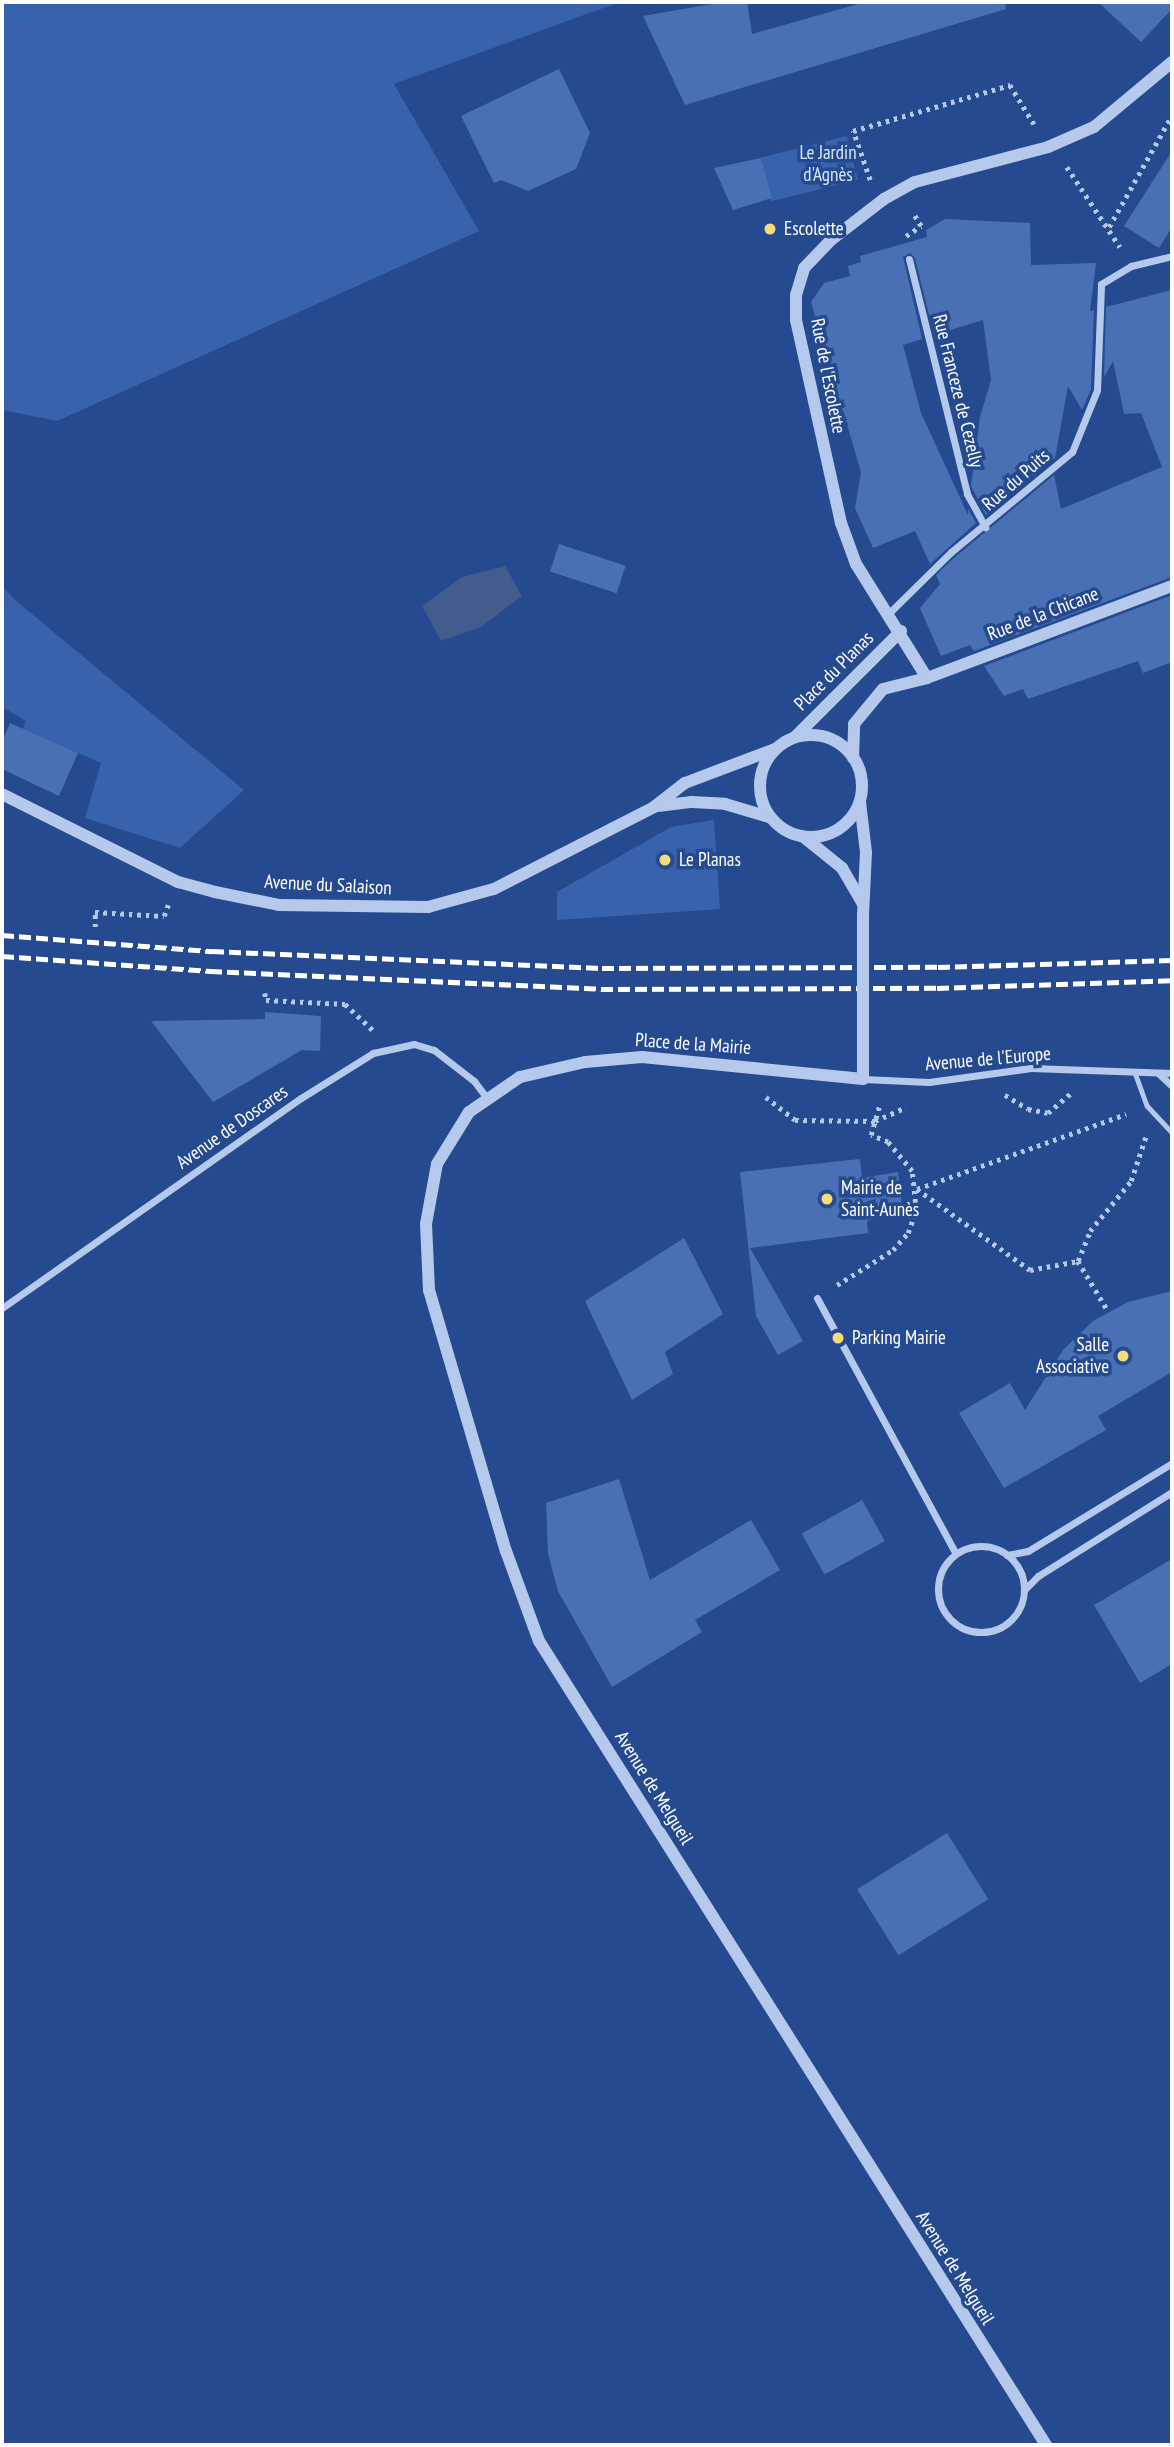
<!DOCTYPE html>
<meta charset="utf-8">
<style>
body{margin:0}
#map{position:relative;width:1174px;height:2447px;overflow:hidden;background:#254a8f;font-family:"PT Sans Narrow",sans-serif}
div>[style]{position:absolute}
.green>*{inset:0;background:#3962ac;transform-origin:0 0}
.water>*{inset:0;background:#425c8e}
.building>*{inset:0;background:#4970b4;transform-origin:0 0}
.path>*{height:4.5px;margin-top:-2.25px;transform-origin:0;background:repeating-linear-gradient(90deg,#b5c9ec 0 3.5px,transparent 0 8.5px)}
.service>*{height:5px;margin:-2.5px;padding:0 2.5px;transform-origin:2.5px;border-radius:2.5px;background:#b5c9ec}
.minor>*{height:7px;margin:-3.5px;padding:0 3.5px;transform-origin:3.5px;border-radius:3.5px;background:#b5c9ec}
.minor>.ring{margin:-3.5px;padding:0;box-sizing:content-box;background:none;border:7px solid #b5c9ec;border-radius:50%}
.tertiary>*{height:12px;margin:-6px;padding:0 6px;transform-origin:6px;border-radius:6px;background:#b5c9ec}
.tertiary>.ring{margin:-6px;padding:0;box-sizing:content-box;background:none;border:12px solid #b5c9ec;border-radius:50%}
.rail>*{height:5px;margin-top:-2.5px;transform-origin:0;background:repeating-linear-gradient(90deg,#fff 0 12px,transparent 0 17px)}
.tertiary-bridge>*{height:12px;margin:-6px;padding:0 6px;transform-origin:6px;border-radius:6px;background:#b5c9ec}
.dots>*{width:19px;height:19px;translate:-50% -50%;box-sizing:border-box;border:4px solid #254a8f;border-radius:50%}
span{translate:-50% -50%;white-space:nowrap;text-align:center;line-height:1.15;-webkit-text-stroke:7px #254a8f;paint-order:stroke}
.park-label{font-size:19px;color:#dae5f9}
.poi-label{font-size:19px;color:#fff}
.left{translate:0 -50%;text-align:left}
.right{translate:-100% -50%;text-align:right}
.street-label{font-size:19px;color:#fff}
.frame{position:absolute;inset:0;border:4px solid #fff;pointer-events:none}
</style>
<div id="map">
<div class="green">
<div style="clip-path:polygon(2px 2px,617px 2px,617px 3px,394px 84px,479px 231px,57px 421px,2px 410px)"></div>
<div style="left:847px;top:136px;width:45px;height:90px;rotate:76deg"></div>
<div style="clip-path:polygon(2px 586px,15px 600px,244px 790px,180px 848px,85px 818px,101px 763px,23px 729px,26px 721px,2px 707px)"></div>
<div style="clip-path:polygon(714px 820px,720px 909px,557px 920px,557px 892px,671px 827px)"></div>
</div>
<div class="water">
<div style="clip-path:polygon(505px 566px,522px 596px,481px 627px,441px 641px,422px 606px,462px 577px)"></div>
</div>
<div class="building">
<div style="clip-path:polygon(723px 2px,747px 2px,752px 34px,865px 2px,1005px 2px,1006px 9px,685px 105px,643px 16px)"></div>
<div style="clip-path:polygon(1098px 2px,1172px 2px,1172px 9px,1141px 42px)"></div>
<div style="clip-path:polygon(559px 69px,590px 133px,576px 169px,528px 191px,501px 180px,494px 183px,461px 116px)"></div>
<div style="clip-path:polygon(1172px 151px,1172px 227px,1159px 248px,1124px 226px)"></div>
<div style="clip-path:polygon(761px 158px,772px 198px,733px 210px,714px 168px)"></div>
<div style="clip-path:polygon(945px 219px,1030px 223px,1031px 265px,1096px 263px,1090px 311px,1094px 310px,1091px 389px,1082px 410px,1068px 386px,1055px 458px,986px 515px,971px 486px,980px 417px,991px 380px,983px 320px,934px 335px,915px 258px,910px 253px,903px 257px,922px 339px,903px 345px,921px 413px,968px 515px,968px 509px,976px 523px,930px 564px,915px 531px,873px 548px,855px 508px,861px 472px,811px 302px,824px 283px,850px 276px,848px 266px,861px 262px,860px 256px,927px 237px,926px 230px)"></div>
<div style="clip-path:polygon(1172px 290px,1172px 577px,974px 651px,970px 645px,941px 656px,920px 608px,940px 584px,936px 575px,955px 557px,1054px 475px,1061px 509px,1162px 467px,1141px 413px,1124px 414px,1113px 361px,1104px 377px,1106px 307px)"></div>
<div style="left:559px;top:544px;width:70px;height:29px;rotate:18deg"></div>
<div style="clip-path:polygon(1172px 595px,1172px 662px,1143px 673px,1138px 661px,1028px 699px,1023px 689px,1004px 696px,984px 666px)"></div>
<div style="clip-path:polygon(10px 723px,78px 753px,59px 796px,2px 769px,2px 742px)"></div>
<div style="clip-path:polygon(265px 1012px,321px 1016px,320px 1051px,302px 1050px,213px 1102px,151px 1021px,265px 1019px)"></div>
<div style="clip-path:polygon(860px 1159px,862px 1178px,898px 1172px,903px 1212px,867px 1221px,868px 1233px,750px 1248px,803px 1341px,778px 1355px,756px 1316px,740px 1172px)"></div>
<div style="clip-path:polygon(684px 1238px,723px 1314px,665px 1352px,673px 1374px,632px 1400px,585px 1301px)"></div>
<div style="clip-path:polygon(1172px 1291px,1172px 1372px,1098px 1416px,1106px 1430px,1004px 1488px,959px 1413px,1010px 1383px,1025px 1410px,1063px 1350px,1093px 1321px,1128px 1302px)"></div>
<div style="clip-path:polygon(619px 1479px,650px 1580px,751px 1520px,780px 1570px,695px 1620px,702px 1632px,612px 1687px,558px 1591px,548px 1554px,546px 1503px)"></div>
<div style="left:862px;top:1500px;width:47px;height:69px;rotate:61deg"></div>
<div style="clip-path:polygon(1172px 1559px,1172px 1664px,1140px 1683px,1094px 1605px)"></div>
<div style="left:947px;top:1833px;width:78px;height:106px;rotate:58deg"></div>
</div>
<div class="path">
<div style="left:1067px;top:167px;width:96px;rotate:56.5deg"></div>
<div style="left:870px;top:180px;width:52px;rotate:-109.1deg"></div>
<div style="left:853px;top:131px;width:164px;rotate:-16.3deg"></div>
<div style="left:1010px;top:85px;width:46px;rotate:58.4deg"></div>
<div style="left:1109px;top:227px;width:129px;rotate:-60.6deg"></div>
<div style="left:906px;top:236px;width:18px;rotate:-34deg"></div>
<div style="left:921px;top:226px;width:15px;rotate:-122deg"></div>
<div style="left:95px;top:927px;width:15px;rotate:-90deg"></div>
<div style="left:95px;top:912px;width:69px;rotate:3.3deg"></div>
<div style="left:164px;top:916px;width:12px;rotate:-70deg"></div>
<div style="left:265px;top:993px;width:7px;rotate:82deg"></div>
<div style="left:266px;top:1000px;width:79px;rotate:2.9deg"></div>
<div style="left:345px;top:1004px;width:38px;rotate:43deg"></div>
<div style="left:1005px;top:1095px;width:27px;rotate:31deg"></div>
<div style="left:1028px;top:1109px;width:20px;rotate:11deg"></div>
<div style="left:1048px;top:1113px;width:30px;rotate:-41deg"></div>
<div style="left:766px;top:1097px;width:37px;rotate:38deg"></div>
<div style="left:795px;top:1120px;width:80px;rotate:0.7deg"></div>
<div style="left:875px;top:1121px;width:34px;rotate:-24deg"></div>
<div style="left:917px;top:1189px;width:139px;rotate:35.6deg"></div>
<div style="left:1030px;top:1270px;width:49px;rotate:-10.6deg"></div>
<div style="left:1078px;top:1261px;width:32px;rotate:-68deg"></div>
<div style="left:1090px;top:1231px;width:65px;rotate:-50.6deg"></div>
<div style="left:1131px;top:1181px;width:47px;rotate:-71.6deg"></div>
<div style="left:917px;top:1189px;width:222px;rotate:-19.7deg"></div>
<div style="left:1078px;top:1261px;width:58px;rotate:59deg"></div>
<div style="left:837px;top:1285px;width:66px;rotate:-32deg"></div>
<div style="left:893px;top:1250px;width:23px;rotate:-49deg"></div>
<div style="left:908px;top:1233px;width:23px;rotate:-70deg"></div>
<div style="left:916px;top:1211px;width:40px;rotate:-95.7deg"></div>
<div style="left:912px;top:1171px;width:38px;rotate:-130deg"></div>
<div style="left:888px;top:1142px;width:18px;rotate:-158deg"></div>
<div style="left:871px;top:1135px;width:33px;rotate:-74deg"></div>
</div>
<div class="service">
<div style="left:1134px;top:1071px;width:37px;rotate:70deg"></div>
<div style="left:1147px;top:1106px;width:37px;rotate:47deg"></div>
</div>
<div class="minor">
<div style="left:909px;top:259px;width:242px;rotate:76.1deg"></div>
<div style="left:967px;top:494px;width:38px;rotate:61deg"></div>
<div style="left:888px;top:614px;width:88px;rotate:-44.5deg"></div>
<div style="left:951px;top:552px;width:157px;rotate:-39.6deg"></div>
<div style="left:1072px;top:452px;width:67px;rotate:-68deg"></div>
<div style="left:1097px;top:390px;width:106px;rotate:-87.8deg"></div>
<div style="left:1101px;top:284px;width:35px;rotate:-31deg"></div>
<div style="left:1131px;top:266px;width:42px;rotate:-13.7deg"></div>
<div style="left:1158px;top:1073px;width:19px;rotate:43deg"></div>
<div style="left:863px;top:1079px;width:66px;rotate:2.6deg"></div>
<div style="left:929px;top:1082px;width:103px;rotate:-7.8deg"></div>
<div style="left:1031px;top:1068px;width:141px;rotate:2deg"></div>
<div style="left:817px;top:1298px;width:291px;rotate:61.5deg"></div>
<div style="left:2px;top:1308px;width:365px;rotate:-35.1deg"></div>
<div style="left:301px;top:1098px;width:85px;rotate:-32deg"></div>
<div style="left:373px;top:1053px;width:42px;rotate:-12.4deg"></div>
<div style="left:414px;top:1044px;width:21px;rotate:17deg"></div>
<div style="left:434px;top:1050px;width:51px;rotate:37.8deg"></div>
<div style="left:474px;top:1081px;width:20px;rotate:53deg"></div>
<div class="ring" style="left:938px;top:1546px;width:79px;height:79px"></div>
<div style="left:1007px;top:1555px;width:21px;rotate:-11deg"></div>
<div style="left:1028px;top:1551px;width:169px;rotate:-31.4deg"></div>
<div style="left:1024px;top:1590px;width:20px;rotate:-45deg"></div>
<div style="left:1038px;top:1576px;width:158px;rotate:-32.1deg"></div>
</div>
<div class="tertiary">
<div style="left:927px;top:678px;width:134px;rotate:-121.9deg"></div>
<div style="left:856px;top:564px;width:44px;rotate:-110.1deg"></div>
<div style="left:841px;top:523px;width:208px;rotate:-102.5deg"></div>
<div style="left:796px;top:320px;width:25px;rotate:-90deg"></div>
<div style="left:796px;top:295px;width:28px;rotate:-73deg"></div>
<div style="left:804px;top:268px;width:39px;rotate:-46deg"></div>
<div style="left:831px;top:240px;width:67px;rotate:-37.7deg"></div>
<div style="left:884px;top:199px;width:35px;rotate:-29deg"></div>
<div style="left:915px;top:182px;width:138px;rotate:-14.7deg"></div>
<div style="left:1048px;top:147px;width:50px;rotate:-23.5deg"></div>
<div style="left:1094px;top:127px;width:102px;rotate:-39.8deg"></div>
<div class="ring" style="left:760px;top:735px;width:90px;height:90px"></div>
<div style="left:795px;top:737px;width:150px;rotate:-45deg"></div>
<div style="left:853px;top:758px;width:34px;rotate:-88deg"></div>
<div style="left:854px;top:724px;width:45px;rotate:-50.4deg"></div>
<div style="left:883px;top:689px;width:45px;rotate:-14deg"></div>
<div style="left:927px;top:678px;width:262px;rotate:-20.6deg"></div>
<div style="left:2px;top:794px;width:197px;rotate:26.6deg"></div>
<div style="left:178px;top:882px;width:38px;rotate:15deg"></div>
<div style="left:215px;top:892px;width:65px;rotate:11.5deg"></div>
<div style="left:279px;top:905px;width:149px;rotate:0.8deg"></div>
<div style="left:428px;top:907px;width:68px;rotate:-15.3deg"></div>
<div style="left:494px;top:889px;width:180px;rotate:-27.1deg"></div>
<div style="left:654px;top:807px;width:39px;rotate:-38deg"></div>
<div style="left:685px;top:783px;width:96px;rotate:-20.7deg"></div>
<div style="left:860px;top:802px;width:50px;rotate:83.2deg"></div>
<div style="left:866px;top:852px;width:63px;rotate:92.7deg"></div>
<div style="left:658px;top:806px;width:34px;rotate:-7deg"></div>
<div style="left:692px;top:802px;width:33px;rotate:3deg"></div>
<div style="left:725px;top:804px;width:46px;rotate:16.5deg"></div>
<div style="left:805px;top:838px;width:48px;rotate:39deg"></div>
<div style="left:842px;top:868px;width:42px;rotate:59.7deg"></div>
<div style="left:863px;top:1079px;width:222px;rotate:-174.3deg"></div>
<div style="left:642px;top:1057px;width:57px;rotate:175deg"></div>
<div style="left:585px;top:1062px;width:67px;rotate:167deg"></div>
<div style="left:520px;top:1077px;width:62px;rotate:145.5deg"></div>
<div style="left:469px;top:1112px;width:61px;rotate:121.6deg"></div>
<div style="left:437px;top:1164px;width:61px;rotate:100.4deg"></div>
<div style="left:426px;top:1224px;width:66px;rotate:87.4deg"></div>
<div style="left:429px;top:1290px;width:272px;rotate:73.6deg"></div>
<div style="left:506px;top:1551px;width:96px;rotate:69.9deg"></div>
<div style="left:539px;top:1641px;width:951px;rotate:57.76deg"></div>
</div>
<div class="rail">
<div style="left:2px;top:935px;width:211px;rotate:4.4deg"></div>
<div style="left:212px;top:951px;width:390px;rotate:2.5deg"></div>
<div style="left:602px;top:968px;width:336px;rotate:-0.2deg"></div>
<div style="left:938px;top:967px;width:234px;rotate:-1.7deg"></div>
<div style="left:2px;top:956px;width:209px;rotate:4.1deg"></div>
<div style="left:210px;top:971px;width:391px;rotate:2.6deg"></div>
<div style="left:601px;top:989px;width:336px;rotate:-0.2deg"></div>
<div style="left:937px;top:988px;width:235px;rotate:-1.9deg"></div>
</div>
<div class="tertiary-bridge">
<div style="left:863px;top:1079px;width:164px;rotate:-90deg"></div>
</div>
<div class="dots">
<div style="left:770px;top:229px;background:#f6dc79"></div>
<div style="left:665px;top:860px;background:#f6dc79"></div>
<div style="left:827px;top:1199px;background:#f6dc79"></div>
<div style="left:838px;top:1338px;background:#f6dc79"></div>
<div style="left:1123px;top:1356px;background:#f6dc79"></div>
</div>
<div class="park-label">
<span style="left:828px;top:164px">Le Jardin<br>d'Agnès</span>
</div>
<div class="poi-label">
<span class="left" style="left:784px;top:229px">Escolette</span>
<span class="left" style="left:679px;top:860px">Le Planas</span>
<span class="left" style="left:841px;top:1199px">Mairie de<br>Saint-Aunès</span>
<span class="left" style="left:852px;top:1338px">Parking Mairie</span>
<span class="right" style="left:1109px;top:1356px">Salle<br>Associative</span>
</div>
<div class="street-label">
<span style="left:828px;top:376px;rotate:79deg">Rue de l'Escolette</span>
<span style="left:958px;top:391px;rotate:76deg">Rue Franceze de Cezelly</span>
<span style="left:1016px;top:480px;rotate:-41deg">Rue du Puits</span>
<span style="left:1043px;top:614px;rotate:-21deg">Rue de la Chicane</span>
<span style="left:834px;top:671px;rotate:-45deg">Place du Planas</span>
<span style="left:328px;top:885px;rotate:3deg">Avenue du Salaison</span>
<span style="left:693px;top:1044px;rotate:4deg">Place de la Mairie</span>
<span style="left:988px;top:1059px;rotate:-5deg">Avenue de l'Europe</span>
<span style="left:232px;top:1127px;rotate:-35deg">Avenue de Doscares</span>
<span style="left:654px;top:1788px;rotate:58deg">Avenue de Melgueil</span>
<span style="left:955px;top:2268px;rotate:58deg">Avenue de Melgueil</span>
</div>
<div class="frame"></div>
</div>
